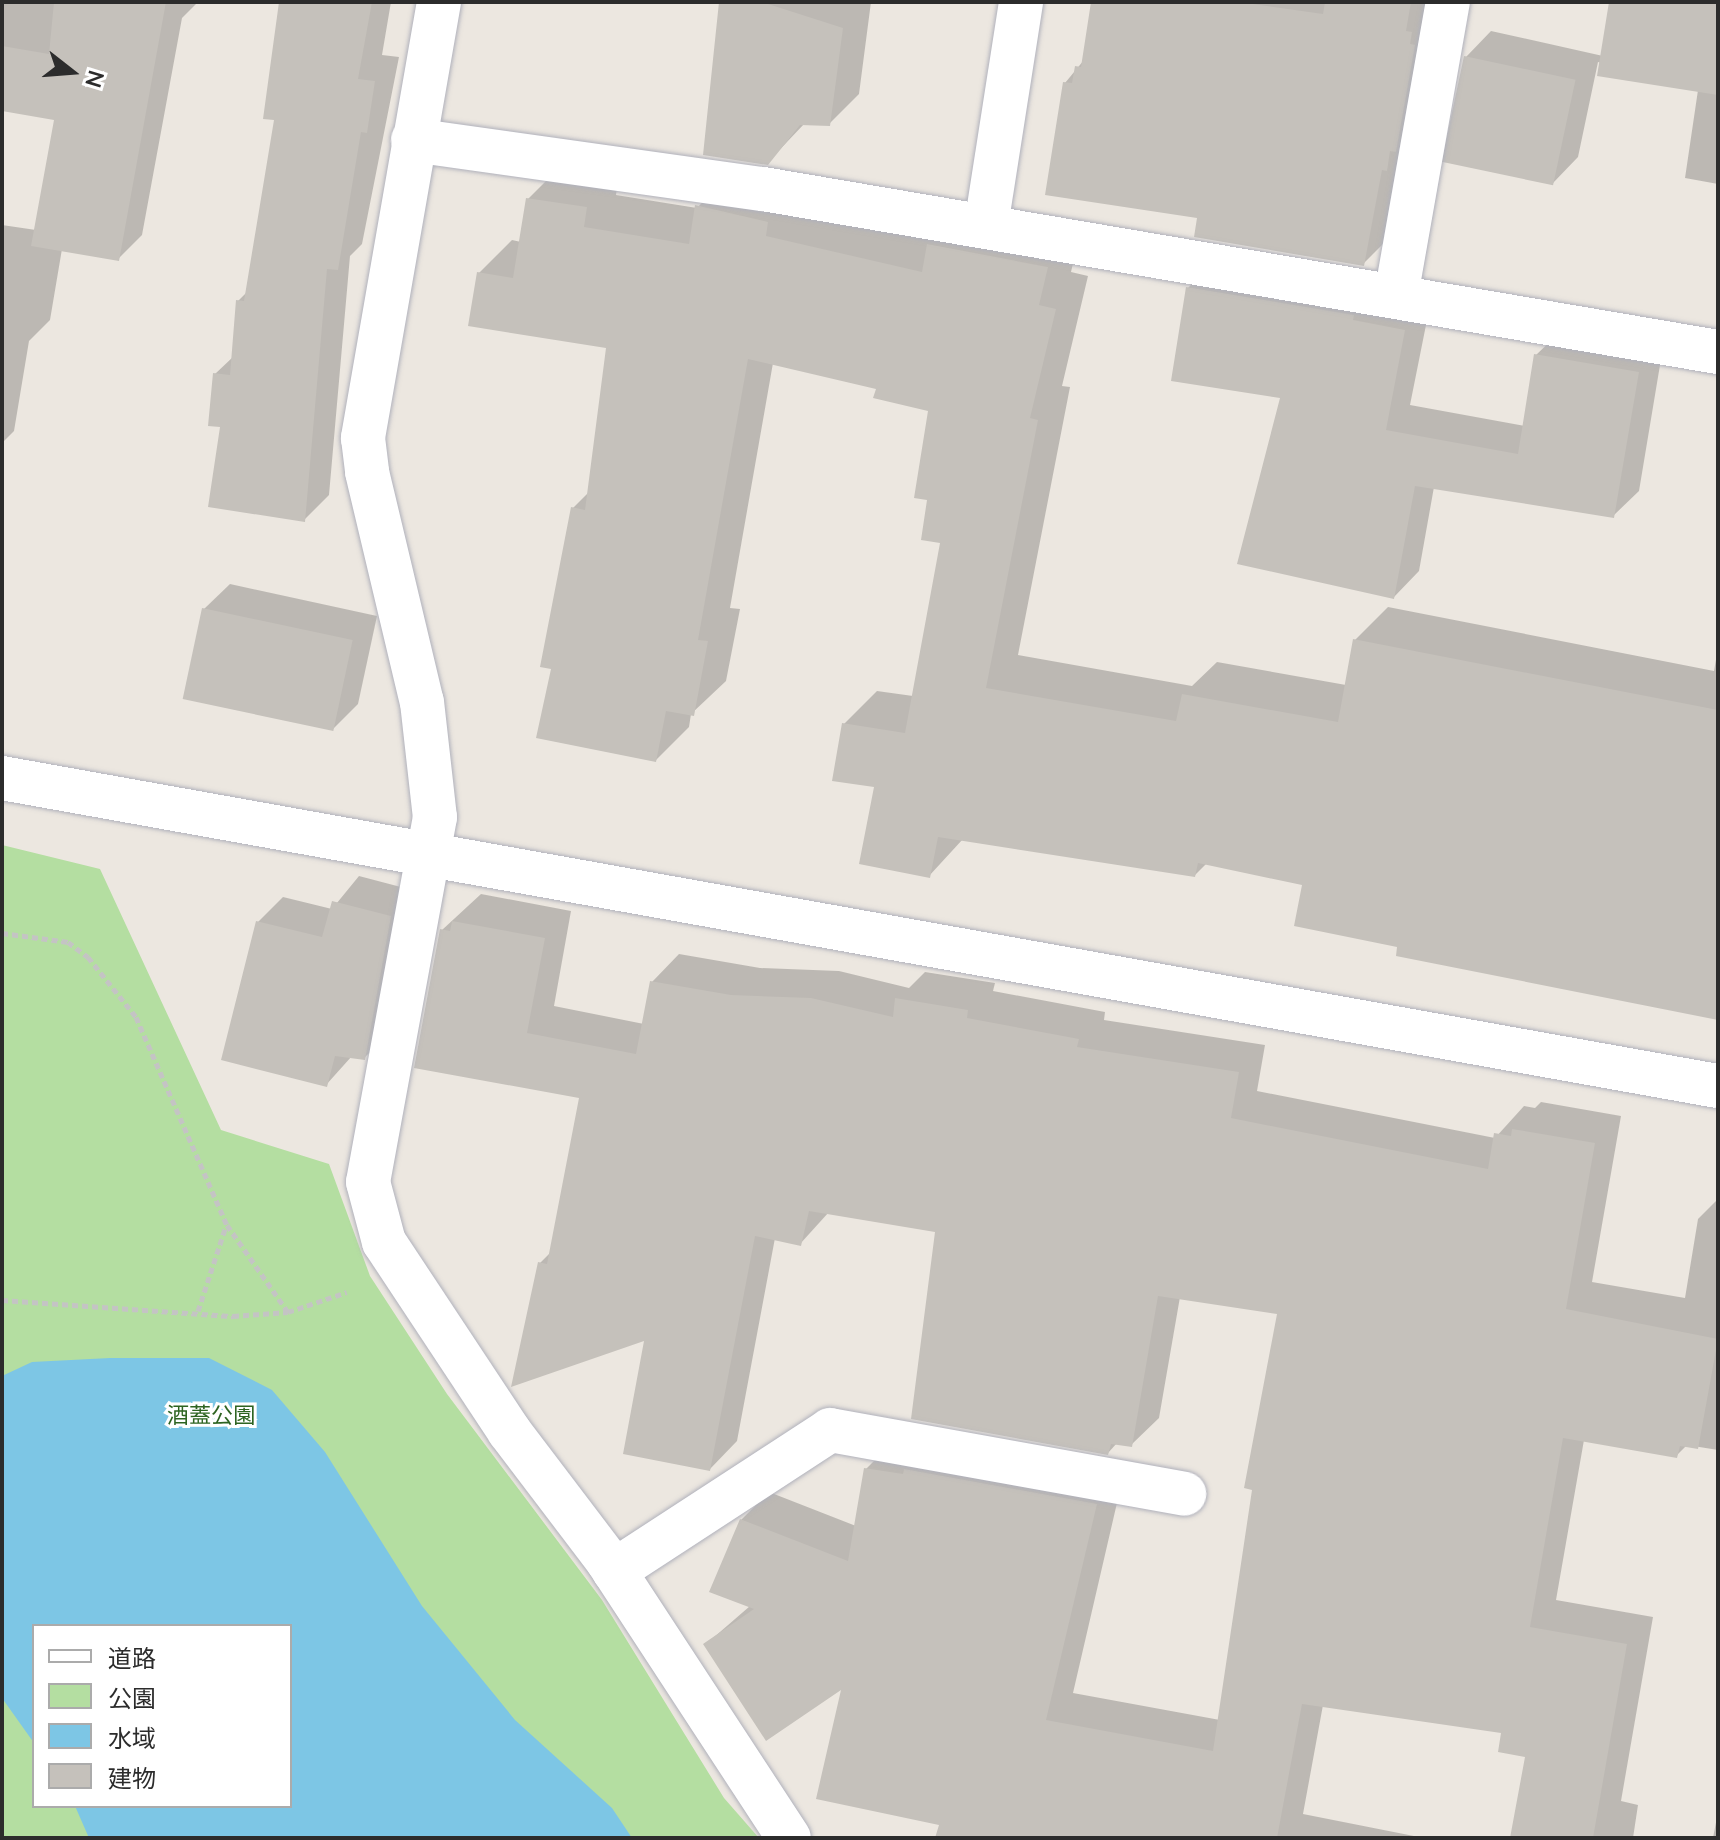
<!DOCTYPE html>
<meta charset="utf-8">
<style>
body{margin:0}
#map{position:relative;width:1720px;height:1840px;overflow:hidden;background:#ece7e0;font-family:Mulish,"Noto Sans JP",sans-serif}
div>[style]{position:absolute}
.green>*{inset:0;background:#b4dea1}
.water>*{inset:0;background:#7dc6e5}
.shadow>*{inset:0;background:#0003}
.building>*{inset:0;background:#c5c1bb;transform-origin:0 0}
.path>*{height:5px;margin-top:-2.5px;transform-origin:0;background:repeating-linear-gradient(90deg,#c4c4c4 0 6px,transparent 0 10px)}
.roads{filter:drop-shadow(0 0 2px #b0b1bb) drop-shadow(0 0 2px #b0b1bb)}
.minor>*{height:44px;margin:-22px;padding:0 22px;transform-origin:22px;border-radius:22px;background:#fff}
span{translate:-50% -50%;white-space:nowrap;text-align:center;line-height:1.15;-webkit-text-stroke:6px #fff;paint-order:stroke}
.park-label{font-size:22px;color:#2d6421}
.frame{position:absolute;inset:0;border:4px solid #2c2c2c;pointer-events:none}
.legend{position:absolute;left:32px;top:1624px;width:260px;height:184px;box-sizing:border-box;background:#fff;border:2px solid #ababab;margin:0;padding:10px 14px;list-style:none;font-size:24px;color:#2c2c2c}
.legend li{display:flex;align-items:center;gap:16px;height:40px}
.legend b{width:40px;border:2px solid #ababab}
.north{position:absolute;left:32px;top:32px;width:80px;height:80px;-webkit-text-stroke:6px #fff;paint-order:stroke;rotate:107deg;font-size:22px;font-weight:700;line-height:32px;text-align:center;color:#2c2c2c}
.north::after{content:'';display:block;margin:auto;width:28px;height:36px;background:#2c2c2c;clip-path:polygon(50% 0,100% 100%,50% 72%,0 100%)}
</style>
<div id="map">
<div class="green">
<div style="clip-path:polygon(evenodd,2px 845px,100px 869px,221px 1130px,329px 1164px,370px 1276px,447px 1394px,602px 1600px,724px 1798px,759px 1838px,2px 1838px,2px 845px,34px 1626px,290px 1626px,290px 1806px,34px 1806px,34px 1626px)"></div>
</div>
<div class="water">
<div style="clip-path:polygon(110px 1358px,209px 1358px,272px 1390px,325px 1452px,422px 1606px,515px 1720px,612px 1808px,632px 1838px,89px 1838px,75px 1806px,290px 1806px,290px 1626px,34px 1626px,34px 1743px,2px 1698px,2px 1376px,32px 1362px)"></div>
</div>
<div class="shadow">
<div style="clip-path:polygon(2px 2px,198px 2px,182px 18px,142px 235px,118px 259px,62px 249px,50px 320px,29px 341px,14px 431px,2px 443px,2px 225px,36px 230px,56px 118px,2px 109px)"></div>
<div style="clip-path:polygon(281px 2px,391px 2px,382px 55px,399px 57px,362px 244px,350px 256px,329px 495px,304px 520px,215px 374px,234px 356px,238px 301px,247px 292px,276px 119px)"></div>
<div style="clip-path:polygon(721px 2px,871px 2px,859px 94px,829px 124px,805px 123px,768px 162px,705px 154px)"></div>
<div style="clip-path:polygon(1093px 2px,1435px 2px,1387px 240px,1363px 264px,1199px 217px,1065px 83px,1084px 60px)"></div>
<div style="clip-path:polygon(1611px 2px,1718px 2px,1718px 184px,1685px 178px,1698px 90px,1598px 62px,1578px 157px,1553px 183px,1466px 57px,1491px 31px,1603px 56px)"></div>
<div style="clip-path:polygon(561px 166px,619px 174px,616px 195px,697px 208px,730px 173px,1080px 234px,1071px 272px,1088px 276px,1062px 386px,1070px 387px,1018px 655px,1192px 686px,1217px 662px,1346px 685px,1355px 640px,1388px 607px,1714px 671px,1718px 648px,1718px 1018px,1400px 946px,1304px 884px,1207px 863px,1195px 875px,963px 839px,929px 876px,844px 724px,877px 691px,913px 696px,942px 541px,930px 499px,930px 409px,878px 388px,773px 363px,730px 608px,740px 609px,726px 681px,691px 714px,689px 727px,656px 760px,553px 667px,573px 508px,589px 492px,608px 346px,479px 273px,512px 240px,521px 242px,528px 199px)"></div>
<div style="clip-path:polygon(1213px 262px,1430px 305px,1410px 405px,1525px 426px,1536px 355px,1562px 330px,1663px 347px,1639px 491px,1613px 516px,1434px 487px,1419px 571px,1394px 597px,1282px 397px,1188px 288px)"></div>
<div style="clip-path:polygon(230px 584px,377px 616px,358px 704px,333px 729px,204px 609px)"></div>
<div style="clip-path:polygon(359px 876px,416px 891px,390px 1033px,364px 1058px,352px 1056px,326px 1085px,258px 922px,283px 897px,332px 909px)"></div>
<div style="clip-path:polygon(481px 894px,571px 911px,554px 1006px,644px 1024px,652px 982px,679px 954px,760px 968px,839px 971px,909px 988px,925px 972px,995px 983px,993px 991px,1105px 1012px,1104px 1020px,1265px 1045px,1257px 1091px,1495px 1138px,1524px 1106px,1535px 1108px,1541px 1102px,1621px 1116px,1592px 1282px,1685px 1298px,1698px 1219px,1718px 1199px,1718px 1450px,1687px 1445px,1676px 1456px,1584px 1440px,1556px 1600px,1653px 1617px,1621px 1801px,1638px 1805px,1633px 1838px,1512px 1838px,1527px 1755px,1504px 1731px,1323px 1705px,1303px 1814px,1424px 1838px,937px 1838px,941px 1824px,844px 1685px,705px 1645px,750px 1606px,741px 1520px,769px 1492px,856px 1526px,866px 1469px,893px 1442px,1123px 1477px,1073px 1693px,1220px 1720px,1279px 1312px,1180px 1297px,1159px 1418px,1131px 1445px,1117px 1443px,1108px 1453px,937px 1230px,829px 1212px,800px 1244px,775px 1238px,737px 1441px,710px 1469px,647px 1338px,540px 1263px,552px 1251px,581px 1097px,417px 1066px,442px 930px)"></div>
<div style="clip-path:polygon(1718px 1812px,1718px 1838px,1713px 1838px)"></div>
</div>
<div class="building">
<div style="clip-path:polygon(54px 2px,166px 2px,119px 261px,31px 246px,54px 120px,2px 111px,2px 46px,49px 54px)"></div>
<div style="clip-path:polygon(279px 2px,372px 2px,358px 79px,375px 81px,367px 133px,361px 132px,338px 270px,327px 269px,305px 522px,208px 507px,220px 427px,208px 426px,213px 373px,230px 375px,236px 300px,244px 301px,274px 120px,263px 119px)"></div>
<div style="clip-path:polygon(719px 2px,768px 4px,843px 28px,830px 126px,800px 125px,768px 165px,703px 155px)"></div>
<div style="clip-path:polygon(1091px 2px,1239px 2px,1323px 14px,1325px 2px,1411px 2px,1406px 31px,1412px 32px,1410px 44px,1415px 45px,1396px 152px,1390px 151px,1387px 171px,1382px 170px,1364px 266px,1194px 237px,1197px 218px,1045px 195px,1063px 82px,1072px 83px,1075px 66px,1081px 67px)"></div>
<div style="clip-path:polygon(1609px 2px,1718px 2px,1718px 95px,1597px 76px)"></div>
<div style="left:1464px;top:56px;width:114px;height:108px;rotate:12deg"></div>
<div style="clip-path:polygon(526px 198px,587px 207px,584px 227px,689px 244px,695px 205px,768px 222px,766px 236px,922px 272px,927px 244px,1048px 267px,1039px 305px,1056px 309px,1030px 418px,1038px 420px,986px 688px,1176px 721px,1182px 694px,1338px 722px,1353px 639px,1718px 710px,1718px 1020px,1396px 956px,1397px 947px,1294px 926px,1302px 885px,1198px 863px,1195px 877px,938px 837px,930px 878px,859px 864px,874px 787px,832px 781px,842px 723px,905px 733px,940px 543px,921px 540px,927px 500px,914px 498px,928px 411px,873px 398px,876px 389px,748px 359px,698px 640px,708px 641px,694px 716px,666px 711px,656px 762px,536px 738px,551px 669px,540px 667px,571px 507px,585px 510px,606px 348px,468px 326px,477px 272px,513px 278px)"></div>
<div style="clip-path:polygon(1186px 287px,1354px 315px,1353px 320px,1405px 330px,1386px 430px,1518px 454px,1534px 354px,1639px 372px,1614px 518px,1415px 486px,1394px 599px,1237px 564px,1280px 398px,1171px 381px)"></div>
<div style="left:202px;top:608px;width:154px;height:93px;rotate:12deg"></div>
<div style="clip-path:polygon(332px 901px,391px 916px,365px 1060px,335px 1056px,327px 1087px,221px 1060px,256px 921px,322px 937px)"></div>
<div style="clip-path:polygon(452px 921px,545px 938px,527px 1033px,636px 1054px,650px 981px,731px 995px,811px 998px,893px 1017px,895px 998px,968px 1010px,967px 1018px,1079px 1039px,1077px 1047px,1239px 1072px,1231px 1118px,1488px 1169px,1494px 1133px,1511px 1136px,1512px 1129px,1595px 1143px,1566px 1309px,1718px 1339px,1698px 1449px,1680px 1446px,1677px 1458px,1563px 1438px,1530px 1627px,1627px 1644px,1593px 1838px,1510px 1838px,1525px 1757px,1498px 1752px,1501px 1733px,1302px 1704px,1277px 1838px,935px 1838px,939px 1825px,816px 1799px,841px 1690px,766px 1741px,703px 1644px,754px 1609px,709px 1592px,740px 1519px,848px 1561px,864px 1468px,903px 1474px,904px 1469px,1097px 1504px,1046px 1720px,1213px 1751px,1252px 1490px,1244px 1488px,1277px 1314px,1158px 1296px,1132px 1447px,1111px 1444px,1108px 1455px,911px 1419px,935px 1232px,809px 1211px,801px 1246px,755px 1236px,710px 1471px,623px 1454px,644px 1341px,511px 1387px,538px 1262px,547px 1264px,579px 1098px,414px 1068px,440px 929px,450px 931px)"></div>
</div>
<div class="path">
<div style="left:2px;top:933px;width:67px;rotate:7.8deg"></div>
<div style="left:68px;top:942px;width:25px;rotate:37deg"></div>
<div style="left:88px;top:957px;width:77px;rotate:51.3deg"></div>
<div style="left:136px;top:1017px;width:227px;rotate:66.4deg"></div>
<div style="left:227px;top:1225px;width:106px;rotate:55deg"></div>
<div style="left:2px;top:1300px;width:232px;rotate:4deg"></div>
<div style="left:233px;top:1316px;width:55px;rotate:-4.2deg"></div>
<div style="left:288px;top:1312px;width:62px;rotate:-18.7deg"></div>
<div style="left:198px;top:1311px;width:89px;rotate:-71.8deg"></div>
</div>
<div class="roads">
<div class="minor">
<div style="left:439px;top:2px;width:443px;rotate:99.9deg"></div>
<div style="left:363px;top:438px;width:34px;rotate:83deg"></div>
<div style="left:367px;top:472px;width:236px;rotate:76.6deg"></div>
<div style="left:422px;top:702px;width:116px;rotate:83.6deg"></div>
<div style="left:435px;top:817px;width:371px;rotate:100.4deg"></div>
<div style="left:368px;top:1182px;width:62px;rotate:75.1deg"></div>
<div style="left:384px;top:1242px;width:227px;rotate:56.5deg"></div>
<div style="left:509px;top:1431px;width:162px;rotate:52.8deg"></div>
<div style="left:607px;top:1560px;width:332px;rotate:56.8deg"></div>
<div style="left:413px;top:140px;width:353px;rotate:8deg"></div>
<div style="left:763px;top:189px;width:969px;rotate:9.69deg"></div>
<div style="left:986px;top:226px;width:227px;rotate:-81.1deg"></div>
<div style="left:1396px;top:296px;width:299px;rotate:-80deg"></div>
<div style="left:2px;top:778px;width:1743px;rotate:10.18deg"></div>
<div style="left:614px;top:1571px;width:258px;rotate:-33.1deg"></div>
<div style="left:830px;top:1430px;width:360px;rotate:10.2deg"></div>
</div>
</div>
<div class="park-label">
<span style="left:211px;top:1416px">酒蓋公園</span>
</div>
<div class="frame"></div>
<ul class="legend">
<li><b style="height:10px;background:#fff"></b>道路</li>
<li><b style="height:22px;background:#b4dea1"></b>公園</li>
<li><b style="height:22px;background:#7dc6e5"></b>水域</li>
<li><b style="height:22px;background:#c5c1bb"></b>建物</li>
</ul>
<div class="north">N</div>
</div>
